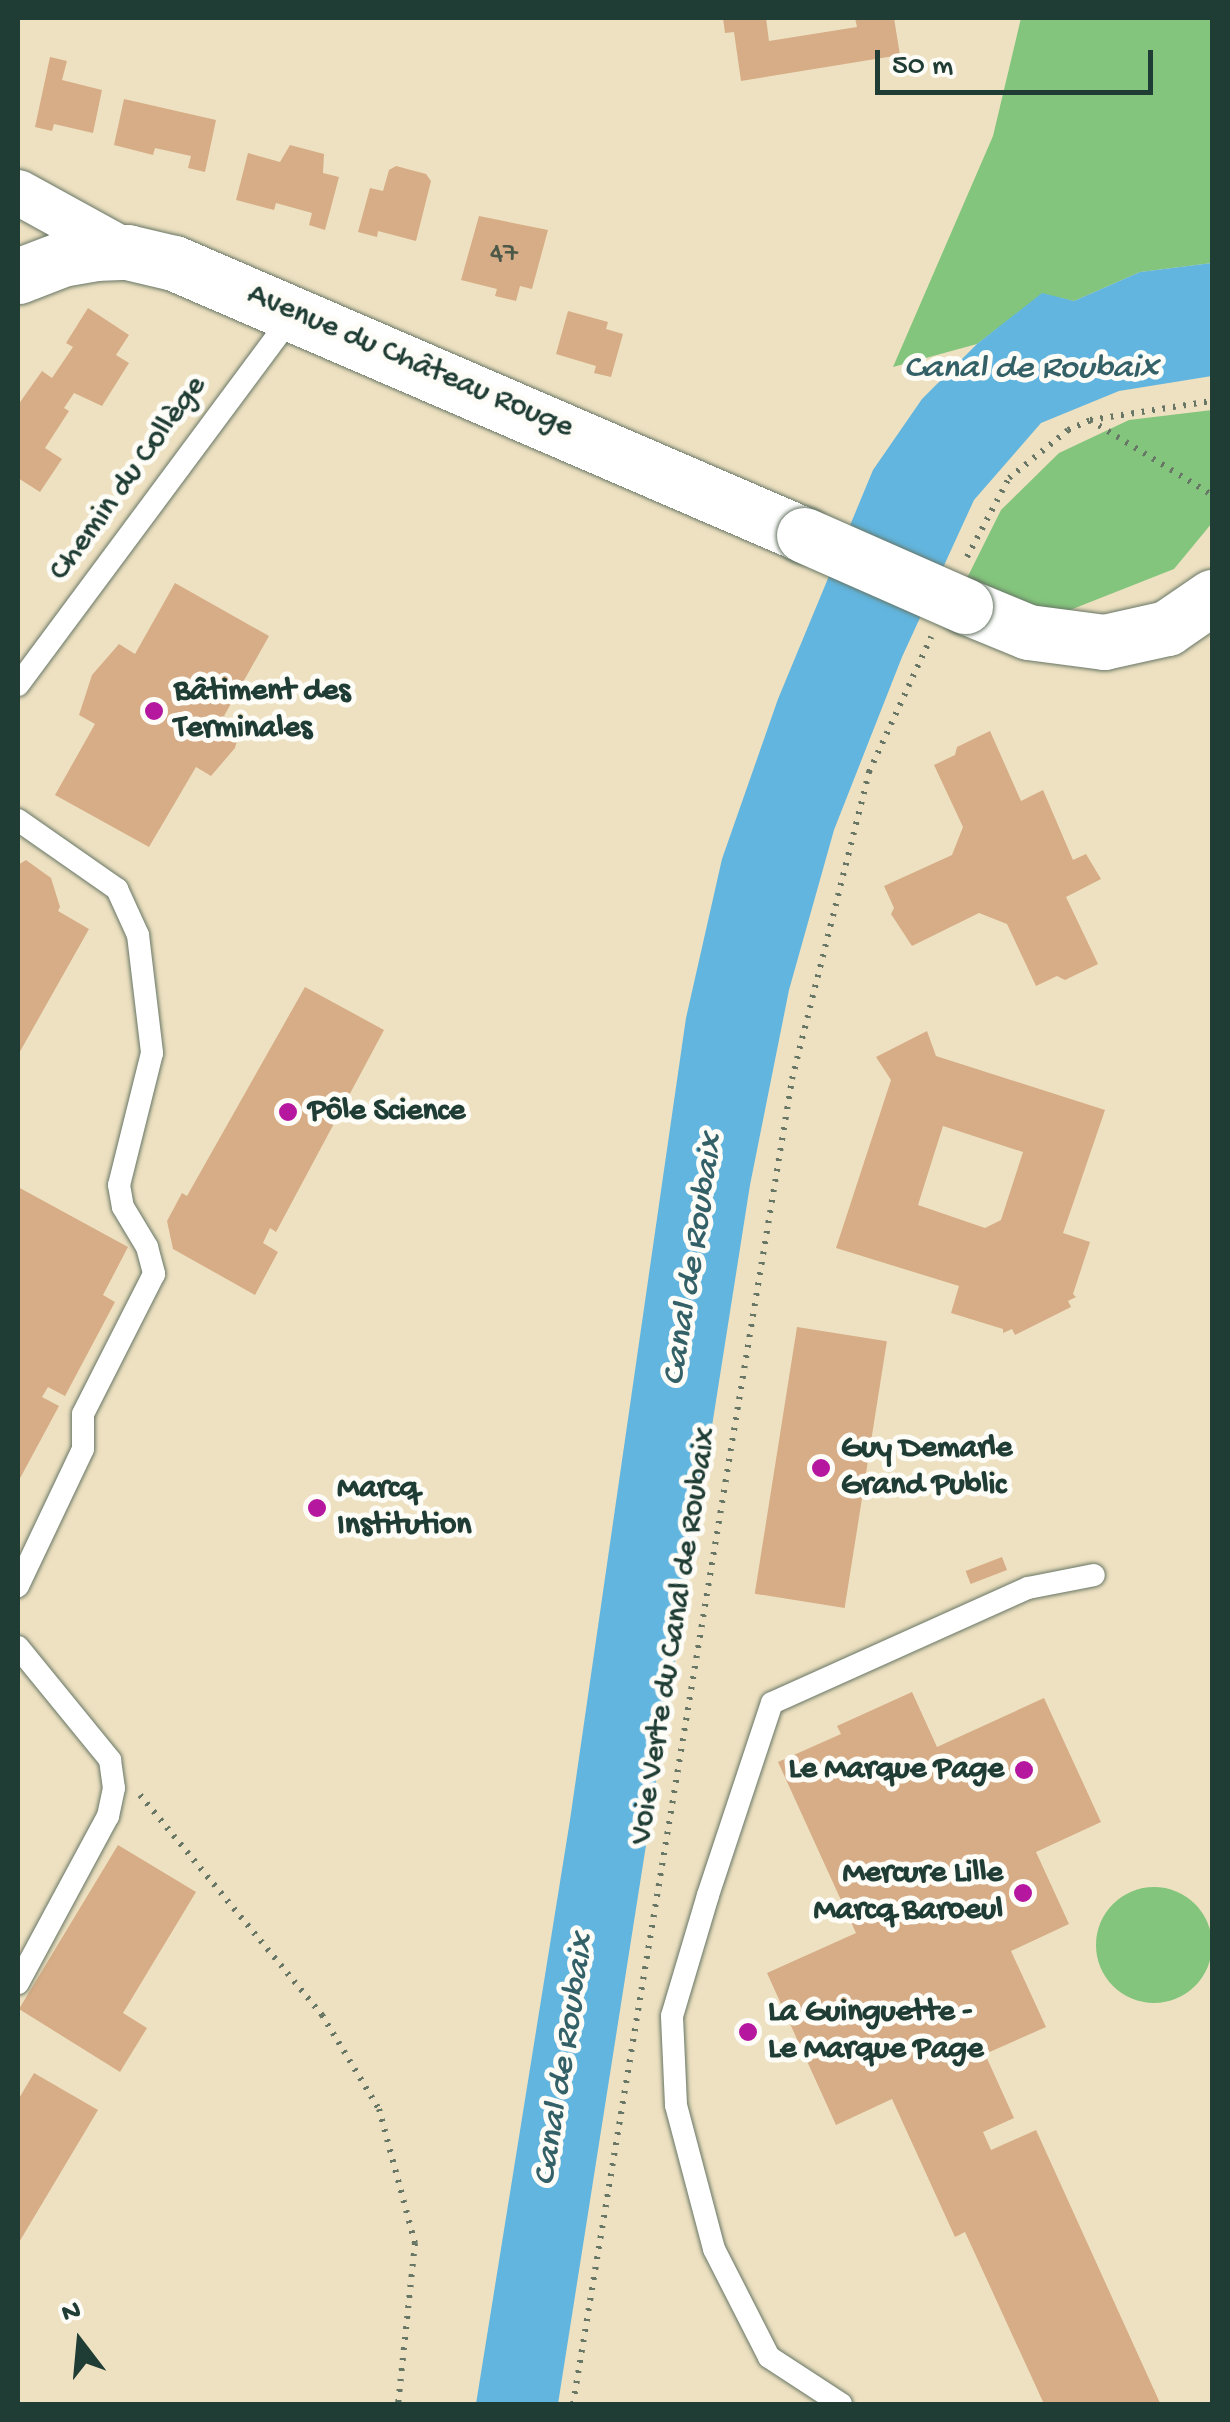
<!DOCTYPE html>
<meta charset="utf-8">
<style>
body{margin:0}
#map{position:relative;width:1230px;height:2422px;overflow:hidden;background:#eee1c1;font-family:"Gochi Hand",sans-serif}
div>[style]{position:absolute}
.green>*{inset:0;background:#84c57d}
.round{border-radius:50%}
.water>*{inset:0;background:#62b5de}
.building>*{inset:0;background:#d6ad86;transform-origin:0 0}
.path>*{height:6px;margin-top:-3px;transform-origin:0;background:repeating-linear-gradient(90deg,#677665 0 2.5px,transparent 0 10.5px)}
.roads{filter:drop-shadow(0 0 2px #677665) drop-shadow(0 0 2px #677665)}
.service>*{height:22px;margin:-11px;padding:0 11px;transform-origin:11px;border-radius:11px;background:#fff}
.minor>*{height:45px;margin:-22.5px;padding:0 22.5px;transform-origin:22.5px;border-radius:22.5px;background:#fff}
.tertiary>*{height:55px;margin:-27.5px;padding:0 27.5px;transform-origin:27.5px;border-radius:27.5px;background:#fff}
.bridges{filter:drop-shadow(0 0 2px #677665) drop-shadow(0 0 2px #677665)}
.tertiary-bridge>*{height:55px;margin:-27.5px;padding:0 27.5px;transform-origin:27.5px;border-radius:27.5px;background:#fff}
.dots>*{width:28px;height:28px;translate:-50% -50%;box-sizing:border-box;border:5px solid #fdfcf7;border-radius:50%}
span{translate:-50% -50%;white-space:nowrap;text-align:center;line-height:1.15;-webkit-text-stroke:10px #fdfcf7;paint-order:stroke}
.number-label{font-size:28px;color:#4d5948}
.number-label span{-webkit-text-stroke-width:0}
.street-label{font-size:32px;color:#1f3d34}
.poi-label{font-size:32px;color:#1f3d34;font-weight:700}
.left{translate:0 -50%;text-align:left}
.right{translate:-100% -50%;text-align:right}
.water-label{font-size:35px;color:#336167;font-style:italic}
.frame{position:absolute;inset:0;border:20px solid #1f3d34;pointer-events:none}
.north{position:absolute;left:30px;top:2292px;width:100px;height:100px;-webkit-text-stroke:8px #fdfcf7;paint-order:stroke;rotate:344deg;font-size:28px;font-weight:700;line-height:40px;text-align:center;color:#1f3d34}
.north::after{content:'';display:block;margin:auto;width:35px;height:45px;background:#1f3d34;clip-path:polygon(50% 0,100% 100%,50% 72%,0 100%)}
.scale{position:absolute;left:875px;top:50px;width:278px;height:45px;box-sizing:border-box;border:5px solid #1f3d34;border-top:0;padding-left:12px;font-size:30px;line-height:35px;white-space:nowrap;color:#1f3d34;-webkit-text-stroke:8px #fdfcf7;paint-order:stroke}
</style>
<div id="map">
<div class="green">
<div style="clip-path:polygon(1021px 18px,1212px 18px,1212px 263px,1140px 272px,1074px 301px,1042px 294px,977px 344px,893px 367px,993px 136px)"></div>
<div style="clip-path:polygon(1212px 410px,1212px 523px,1174px 569px,1065px 612px,1038px 610px,966px 580px,1001px 510px,1059px 453px,1129px 420px)"></div>
<div class="round" style="left:1096px;top:1887px;width:116px;height:116px"></div>
</div>
<div class="water">
<div style="clip-path:polygon(1212px 263px,1212px 376px,1119px 391px,1041px 423px,974px 500px,902px 657px,834px 830px,789px 990px,750px 1185px,558px 2404px,476px 2404px,570px 1820px,686px 1018px,722px 859px,778px 699px,873px 470px,922px 399px,977px 344px,1042px 293px,1074px 301px,1140px 272px)"></div>
</div>
<div class="building">
<div style="clip-path:polygon(723px 18px,766px 18px,769px 41px,857px 27px,855px 18px,894px 18px,900px 55px,741px 81px,734px 32px,725px 33px)"></div>
<div style="clip-path:polygon(50px 57px,67px 61px,62px 80px,102px 90px,93px 133px,54px 124px,52px 131px,35px 127px)"></div>
<div style="clip-path:polygon(124px 99px,216px 120px,205px 172px,188px 168px,191px 156px,155px 148px,153px 155px,114px 145px)"></div>
<div style="clip-path:polygon(290px 145px,324px 154px,323px 173px,339px 177px,325px 230px,309px 225px,312px 213px,276px 203px,274px 210px,236px 200px,248px 153px,280px 162px)"></div>
<div style="clip-path:polygon(396px 166px,426px 174px,431px 181px,416px 241px,378px 231px,377px 237px,358px 232px,370px 188px,383px 191px,389px 170px)"></div>
<div style="clip-path:polygon(479px 216px,548px 230px,532px 289px,520px 286px,516px 301px,495px 296px,497px 289px,461px 280px)"></div>
<div style="clip-path:polygon(88px 308px,129px 335px,116px 355px,129px 363px,102px 406px,74px 393px,64px 408px,69px 411px,45px 448px,62px 459px,40px 492px,18px 478px,18px 405px,42px 371px,52px 378px,73px 347px,66px 343px)"></div>
<div style="clip-path:polygon(568px 311px,608px 322px,606px 329px,623px 334px,611px 377px,594px 373px,596px 366px,556px 354px)"></div>
<div style="clip-path:polygon(175px 583px,269px 636px,224px 716px,241px 726px,235px 748px,211px 776px,196px 767px,149px 847px,55px 795px,95px 724px,79px 715px,92px 675px,119px 644px,135px 654px)"></div>
<div style="clip-path:polygon(990px 731px,1021px 801px,1043px 790px,1073px 860px,1086px 854px,1101px 879px,1066px 897px,1098px 964px,1065px 980px,1057px 976px,1036px 986px,1007px 924px,979px 913px,912px 946px,891px 914px,894px 908px,884px 886px,952px 855px,963px 827px,934px 765px,955px 755px,957px 747px)"></div>
<div style="clip-path:polygon(26px 860px,51px 878px,60px 907px,58px 911px,89px 929px,18px 1055px,18px 865px)"></div>
<div style="clip-path:polygon(305px 987px,384px 1030px,276px 1232px,270px 1228px,263px 1243px,278px 1252px,255px 1295px,173px 1249px,167px 1221px,182px 1193px,187px 1196px)"></div>
<div style="clip-path:polygon(evenodd,927px 1031px,936px 1056px,1105px 1110px,1063px 1233px,1090px 1242px,1073px 1294px,1076px 1297px,1068px 1301px,1071px 1307px,1015px 1335px,1012px 1329px,1003px 1333px,1003px 1329px,951px 1313px,959px 1286px,836px 1248px,891px 1080px,876px 1057px,927px 1031px,943px 1126px,1023px 1152px,1001px 1220px,985px 1228px,918px 1205px,943px 1126px)"></div>
<div style="clip-path:polygon(18px 1187px,128px 1247px,103px 1295px,115px 1302px,65px 1396px,48px 1387px,42px 1397px,59px 1406px,18px 1482px)"></div>
<div style="left:797px;top:1327px;width:91px;height:270px;rotate:9deg"></div>
<div style="left:1002px;top:1557px;width:14px;height:39px;rotate:69deg"></div>
<div style="clip-path:polygon(912px 1692px,937px 1747px,1044px 1698px,1101px 1822px,1036px 1852px,1069px 1924px,1011px 1951px,1046px 2027px,985px 2054px,1014px 2118px,983px 2132px,991px 2150px,1036px 2130px,1160px 2403px,1157px 2404px,1044px 2404px,965px 2232px,955px 2237px,892px 2099px,836px 2125px,767px 1973px,856px 1933px,778px 1762px,841px 1734px,837px 1726px)"></div>
<div style="clip-path:polygon(118px 1845px,196px 1892px,123px 2013px,147px 2028px,120px 2072px,19px 2009px)"></div>
<div style="clip-path:polygon(34px 2073px,98px 2110px,18px 2244px,18px 2100px)"></div>
</div>
<div class="path">
<div style="left:1090px;top:420px;width:143px;rotate:31.6deg"></div>
<div style="left:967px;top:557px;width:89px;rotate:-62deg"></div>
<div style="left:1009px;top:478px;width:76px;rotate:-39.1deg"></div>
<div style="left:1068px;top:430px;width:24px;rotate:-24deg"></div>
<div style="left:1090px;top:420px;width:123px;rotate:-8.9deg"></div>
<div style="left:140px;top:1795px;width:286px;rotate:50.4deg"></div>
<div style="left:322px;top:2015px;width:110px;rotate:58.8deg"></div>
<div style="left:379px;top:2109px;width:139px;rotate:75deg"></div>
<div style="left:415px;top:2243px;width:162px;rotate:96deg"></div>
<div style="left:573px;top:2404px;width:1343px;rotate:-80.61deg"></div>
<div style="left:792px;top:1079px;width:317px;rotate:-75.9deg"></div>
<div style="left:869px;top:772px;width:149px;rotate:-65.3deg"></div>
</div>
<div class="roads">
<div class="service">
<div style="left:18px;top:685px;width:461px;rotate:-53.4deg"></div>
<div style="left:18px;top:820px;width:121px;rotate:34.9deg"></div>
<div style="left:117px;top:889px;width:51px;rotate:65.5deg"></div>
<div style="left:138px;top:935px;width:119px;rotate:83.2deg"></div>
<div style="left:152px;top:1053px;width:136px;rotate:104deg"></div>
<div style="left:119px;top:1185px;width:22px;rotate:80deg"></div>
<div style="left:123px;top:1207px;width:47px;rotate:59deg"></div>
<div style="left:147px;top:1247px;width:28px;rotate:75deg"></div>
<div style="left:154px;top:1274px;width:157px;rotate:116.9deg"></div>
<div style="left:83px;top:1414px;width:35px;rotate:90deg"></div>
<div style="left:83px;top:1449px;width:152px;rotate:115.4deg"></div>
<div style="left:18px;top:1647px;width:146px;rotate:50.8deg"></div>
<div style="left:110px;top:1760px;width:28px;rotate:82deg"></div>
<div style="left:114px;top:1788px;width:29px;rotate:102deg"></div>
<div style="left:108px;top:1816px;width:190px;rotate:118.3deg"></div>
<div style="left:841px;top:2404px;width:86px;rotate:-146.9deg"></div>
<div style="left:769px;top:2357px;width:121px;rotate:-117deg"></div>
<div style="left:714px;top:2249px;width:149px;rotate:-104.8deg"></div>
<div style="left:676px;top:2105px;width:89px;rotate:-92.6deg"></div>
<div style="left:672px;top:2016px;width:126px;rotate:-73.4deg"></div>
<div style="left:708px;top:1895px;width:202px;rotate:-71.6deg"></div>
<div style="left:772px;top:1703px;width:281px;rotate:-24.2deg"></div>
<div style="left:1028px;top:1588px;width:67px;rotate:-11.1deg"></div>
</div>
<div class="minor">
<div style="left:18px;top:192px;width:124px;rotate:28.8deg"></div>
</div>
<div class="tertiary">
<div style="left:18px;top:276px;width:47px;rotate:-21.1deg"></div>
<div style="left:62px;top:259px;width:34px;rotate:-10deg"></div>
<div style="left:95px;top:253px;width:32px;rotate:-2deg"></div>
<div style="left:127px;top:252px;width:48px;rotate:13.2deg"></div>
<div style="left:174px;top:263px;width:686px;rotate:23.35deg"></div>
<div style="left:965px;top:606px;width:68px;rotate:22.4deg"></div>
<div style="left:1028px;top:632px;width:77px;rotate:7.5deg"></div>
<div style="left:1104px;top:642px;width:65px;rotate:-12.5deg"></div>
<div style="left:1167px;top:628px;width:55px;rotate:-34.6deg"></div>
</div>
</div>
<div class="bridges">
<div class="tertiary-bridge">
<div style="left:804px;top:535px;width:176px;rotate:23.8deg"></div>
</div>
</div>
<div class="dots">
<div style="left:154px;top:711px;background:#b5179e"></div>
<div style="left:288px;top:1112px;background:#b5179e"></div>
<div style="left:821px;top:1468px;background:#b5179e"></div>
<div style="left:317px;top:1508px;background:#b5179e"></div>
<div style="left:1024px;top:1770px;background:#b5179e"></div>
<div style="left:1023px;top:1893px;background:#b5179e"></div>
<div style="left:748px;top:2032px;background:#b5179e"></div>
</div>
<div class="number-label">
<span style="left:504px;top:255px">47</span>
</div>
<div class="street-label">
<span style="left:410px;top:362px;rotate:23deg">Avenue du Château Rouge</span>
<span style="left:129px;top:479px;rotate:-54deg">Chemin du Collège</span>
<span style="left:675px;top:1636px;rotate:-81deg">Voie Verte du Canal de Roubaix</span>
</div>
<div class="poi-label">
<span class="left" style="left:174px;top:711px">Bâtiment des<br>Terminales</span>
<span class="left" style="left:308px;top:1112px">Pôle Science</span>
<span class="left" style="left:841px;top:1468px">Guy Demarle<br>Grand Public</span>
<span class="left" style="left:337px;top:1508px">Marcq<br>Institution</span>
<span class="right" style="left:1004px;top:1770px">Le Marque Page</span>
<span class="right" style="left:1003px;top:1893px">Mercure Lille<br>Marcq Baroeul</span>
<span class="left" style="left:768px;top:2032px">La Guinguette -<br>Le Marque Page</span>
</div>
<div class="water-label">
<span style="left:1031px;top:370px">Canal de Roubaix</span>
<span style="left:695px;top:1260px;rotate:-81deg">Canal de Roubaix</span>
<span style="left:566px;top:2060px;rotate:-81deg">Canal de Roubaix</span>
</div>
<div class="frame"></div>
<div class="north">N</div>
<div class="scale">50 m</div>
</div>
